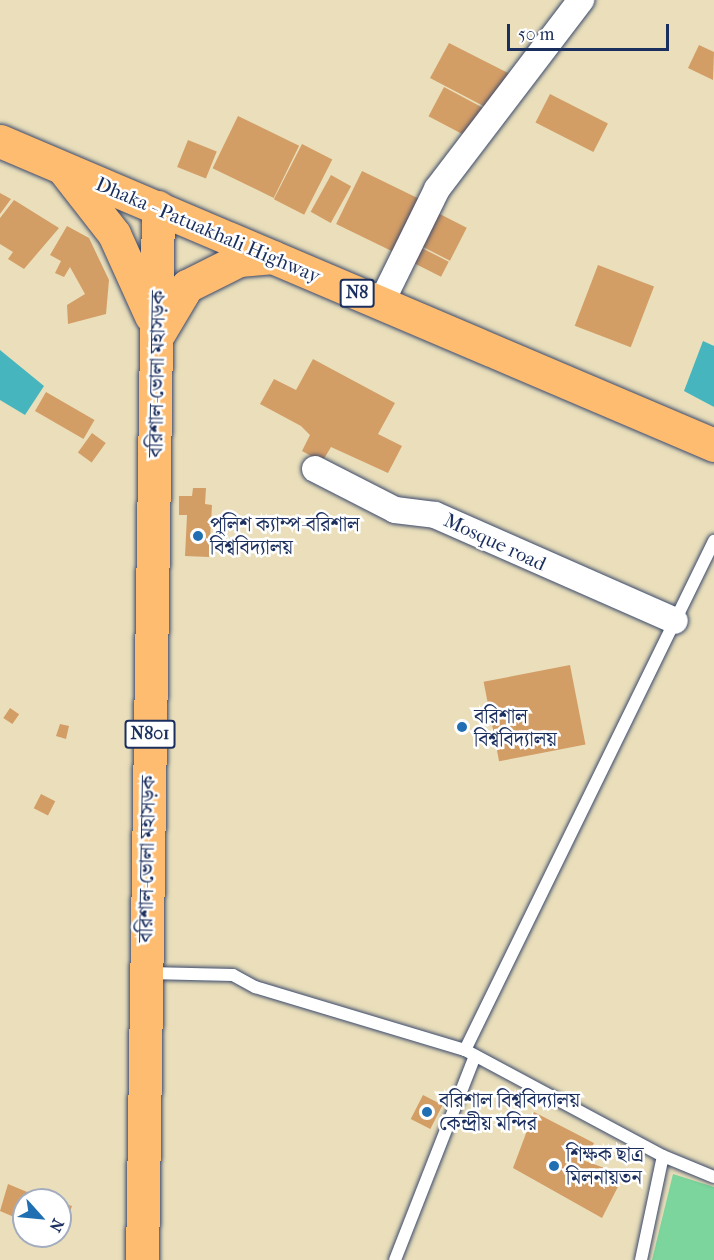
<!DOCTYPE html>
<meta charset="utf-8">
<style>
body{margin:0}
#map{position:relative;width:714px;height:1260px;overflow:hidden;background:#eadfba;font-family:"IM FELL French Canon","Noto Serif Bengali",serif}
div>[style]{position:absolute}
.green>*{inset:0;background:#7bd59c}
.water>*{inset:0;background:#46b5be}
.building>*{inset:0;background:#d39d66;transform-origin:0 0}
.roads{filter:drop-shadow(0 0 2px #3a496c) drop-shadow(0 0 2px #3a496c)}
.service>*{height:12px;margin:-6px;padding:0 6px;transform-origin:6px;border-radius:6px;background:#fff}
.minor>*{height:26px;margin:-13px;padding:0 13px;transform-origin:13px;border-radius:13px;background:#fff}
.trunk>*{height:33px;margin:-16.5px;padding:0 16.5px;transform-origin:16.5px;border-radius:16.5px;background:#febc70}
.dots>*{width:16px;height:16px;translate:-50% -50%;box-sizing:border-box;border:3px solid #fff;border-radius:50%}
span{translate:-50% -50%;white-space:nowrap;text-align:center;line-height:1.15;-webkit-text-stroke:5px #fff;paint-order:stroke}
.shield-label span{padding:2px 4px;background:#fff;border:2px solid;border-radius:4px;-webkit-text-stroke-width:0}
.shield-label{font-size:18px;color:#1b2f5e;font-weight:700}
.street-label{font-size:20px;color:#1b2f5e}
.poi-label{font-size:20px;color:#1b2f5e}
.left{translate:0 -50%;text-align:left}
.north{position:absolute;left:12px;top:1188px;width:60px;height:60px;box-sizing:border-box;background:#fff;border:2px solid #a4acbf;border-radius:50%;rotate:117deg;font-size:16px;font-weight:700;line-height:24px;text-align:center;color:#1b2f5e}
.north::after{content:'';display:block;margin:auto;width:21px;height:27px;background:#1f6fb2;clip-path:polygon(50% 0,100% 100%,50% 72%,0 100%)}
.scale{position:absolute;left:507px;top:24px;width:162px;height:27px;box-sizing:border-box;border:3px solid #1b2f5e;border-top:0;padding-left:8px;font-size:18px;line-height:21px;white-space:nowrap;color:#1b2f5e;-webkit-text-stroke:4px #fff;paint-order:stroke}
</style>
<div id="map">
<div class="green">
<div style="clip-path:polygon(673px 1174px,714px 1187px,714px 1260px,652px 1260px)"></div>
</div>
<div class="water">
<div style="clip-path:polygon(703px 341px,714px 346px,714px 407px,684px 391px)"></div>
<div style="clip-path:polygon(0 350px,44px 386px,25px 415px,0 400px)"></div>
</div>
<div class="building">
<div style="clip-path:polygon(449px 43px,518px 78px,491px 110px,430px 78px)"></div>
<div style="clip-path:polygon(699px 45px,714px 52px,713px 80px,688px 68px)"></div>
<div style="left:444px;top:87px;width:44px;height:33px;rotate:28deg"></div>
<div style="left:550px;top:94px;width:65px;height:32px;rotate:27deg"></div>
<div style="left:238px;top:116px;width:68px;height:58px;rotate:26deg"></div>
<div style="left:188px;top:140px;width:31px;height:29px;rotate:22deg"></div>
<div style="left:302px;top:144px;width:34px;height:62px;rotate:27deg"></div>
<div style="left:362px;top:171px;width:68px;height:59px;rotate:26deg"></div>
<div style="left:331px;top:175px;width:23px;height:42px;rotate:29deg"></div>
<div style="clip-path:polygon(0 193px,11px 199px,0 214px)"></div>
<div style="clip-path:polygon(14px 200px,59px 228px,24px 269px,8px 259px,13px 252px,0 244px,0 218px)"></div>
<div style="left:432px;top:210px;width:39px;height:37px;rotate:27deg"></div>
<div style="clip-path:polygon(67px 226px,89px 238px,109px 280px,106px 314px,68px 324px,67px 305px,85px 294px,70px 267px,64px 277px,55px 273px,61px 261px,50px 255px)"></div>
<div style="left:414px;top:244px;width:39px;height:17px;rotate:27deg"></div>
<div style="left:598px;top:265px;width:60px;height:65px;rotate:21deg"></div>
<div style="clip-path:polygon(313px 359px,395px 403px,378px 434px,402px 446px,388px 473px,331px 447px,322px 462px,302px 451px,310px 435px,301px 426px,260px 404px,274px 379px,296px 390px)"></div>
<div style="left:46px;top:392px;width:56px;height:22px;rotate:30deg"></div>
<div style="left:92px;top:433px;width:17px;height:24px;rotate:36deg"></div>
<div style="clip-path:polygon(193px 488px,206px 488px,205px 504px,212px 505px,209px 557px,185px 556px,187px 515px,179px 515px,179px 496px,192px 496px)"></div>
<div style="left:570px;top:665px;width:81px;height:88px;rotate:79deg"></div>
<div style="left:10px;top:708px;width:11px;height:12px;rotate:34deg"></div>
<div style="clip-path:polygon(60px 724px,69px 726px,66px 739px,56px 736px)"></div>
<div style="left:41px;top:794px;width:16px;height:16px;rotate:27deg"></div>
<div style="left:423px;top:1095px;width:22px;height:27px;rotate:27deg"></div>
<div style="clip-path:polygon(534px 1112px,594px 1143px,585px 1161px,624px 1175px,602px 1218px,513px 1168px)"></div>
<div style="clip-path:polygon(8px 1184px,32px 1194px,24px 1200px,21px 1220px,0 1211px)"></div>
<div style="clip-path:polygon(60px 1202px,72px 1206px,65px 1226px,60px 1225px)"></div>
</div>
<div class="roads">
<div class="service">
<div style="left:149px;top:973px;width:84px;rotate:1.4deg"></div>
<div style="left:233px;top:975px;width:25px;rotate:29deg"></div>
<div style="left:255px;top:987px;width:219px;rotate:16.7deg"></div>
<div style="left:465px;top:1050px;width:225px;rotate:28.2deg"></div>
<div style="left:663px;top:1156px;width:55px;rotate:22.4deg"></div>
<div style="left:465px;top:1050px;width:567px;rotate:-63.93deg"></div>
<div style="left:395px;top:1260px;width:219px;rotate:-68.6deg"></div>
<div style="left:641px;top:1260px;width:106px;rotate:-78.1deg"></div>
</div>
<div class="minor">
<div style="left:381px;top:303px;width:127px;rotate:-63.8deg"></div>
<div style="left:437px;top:189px;width:238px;rotate:-52.7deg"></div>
<div style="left:315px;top:469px;width:90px;rotate:27.1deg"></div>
<div style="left:395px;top:510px;width:40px;rotate:7.1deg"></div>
<div style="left:435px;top:515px;width:262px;rotate:23.8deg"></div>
</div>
<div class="trunk">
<div style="left:0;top:141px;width:776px;rotate:23.06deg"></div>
<div style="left:65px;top:171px;width:80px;rotate:52.1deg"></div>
<div style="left:114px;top:234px;width:90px;rotate:65.7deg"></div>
<div style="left:159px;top:333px;width:55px;rotate:-59.2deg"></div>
<div style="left:187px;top:286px;width:58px;rotate:-26.6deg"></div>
<div style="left:239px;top:260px;width:34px;rotate:-5deg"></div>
<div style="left:142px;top:1260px;width:1053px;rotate:-89.13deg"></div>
</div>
</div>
<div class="dots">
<div style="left:198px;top:536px;background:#1f6fb2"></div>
<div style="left:462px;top:727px;background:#1f6fb2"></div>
<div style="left:427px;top:1112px;background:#1f6fb2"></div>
<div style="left:554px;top:1166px;background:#1f6fb2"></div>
</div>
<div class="shield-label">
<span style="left:357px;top:293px">N8</span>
<span style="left:150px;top:734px">N801</span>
</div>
<div class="street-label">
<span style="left:208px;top:230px;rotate:23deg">Dhaka - Patuakhali Highway</span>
<span style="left:157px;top:374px;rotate:-89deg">বরিশাল-ভোলা মহাসড়ক</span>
<span style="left:495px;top:542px;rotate:25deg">Mosque road</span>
<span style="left:147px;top:859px;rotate:-89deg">বরিশাল-ভোলা মহাসড়ক</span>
</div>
<div class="poi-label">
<span class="left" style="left:210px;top:536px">পুলিশ ক্যাম্প-বরিশাল<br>বিশ্ববিদ্যালয়</span>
<span class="left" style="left:474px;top:728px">বরিশাল<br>বিশ্ববিদ্যালয়</span>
<span class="left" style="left:439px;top:1112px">বরিশাল বিশ্ববিদ্যালয়<br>কেন্দ্রীয় মন্দির</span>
<span class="left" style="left:566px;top:1166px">শিক্ষক ছাত্র<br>মিলনায়তন</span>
</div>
<div class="north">N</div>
<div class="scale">50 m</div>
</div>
